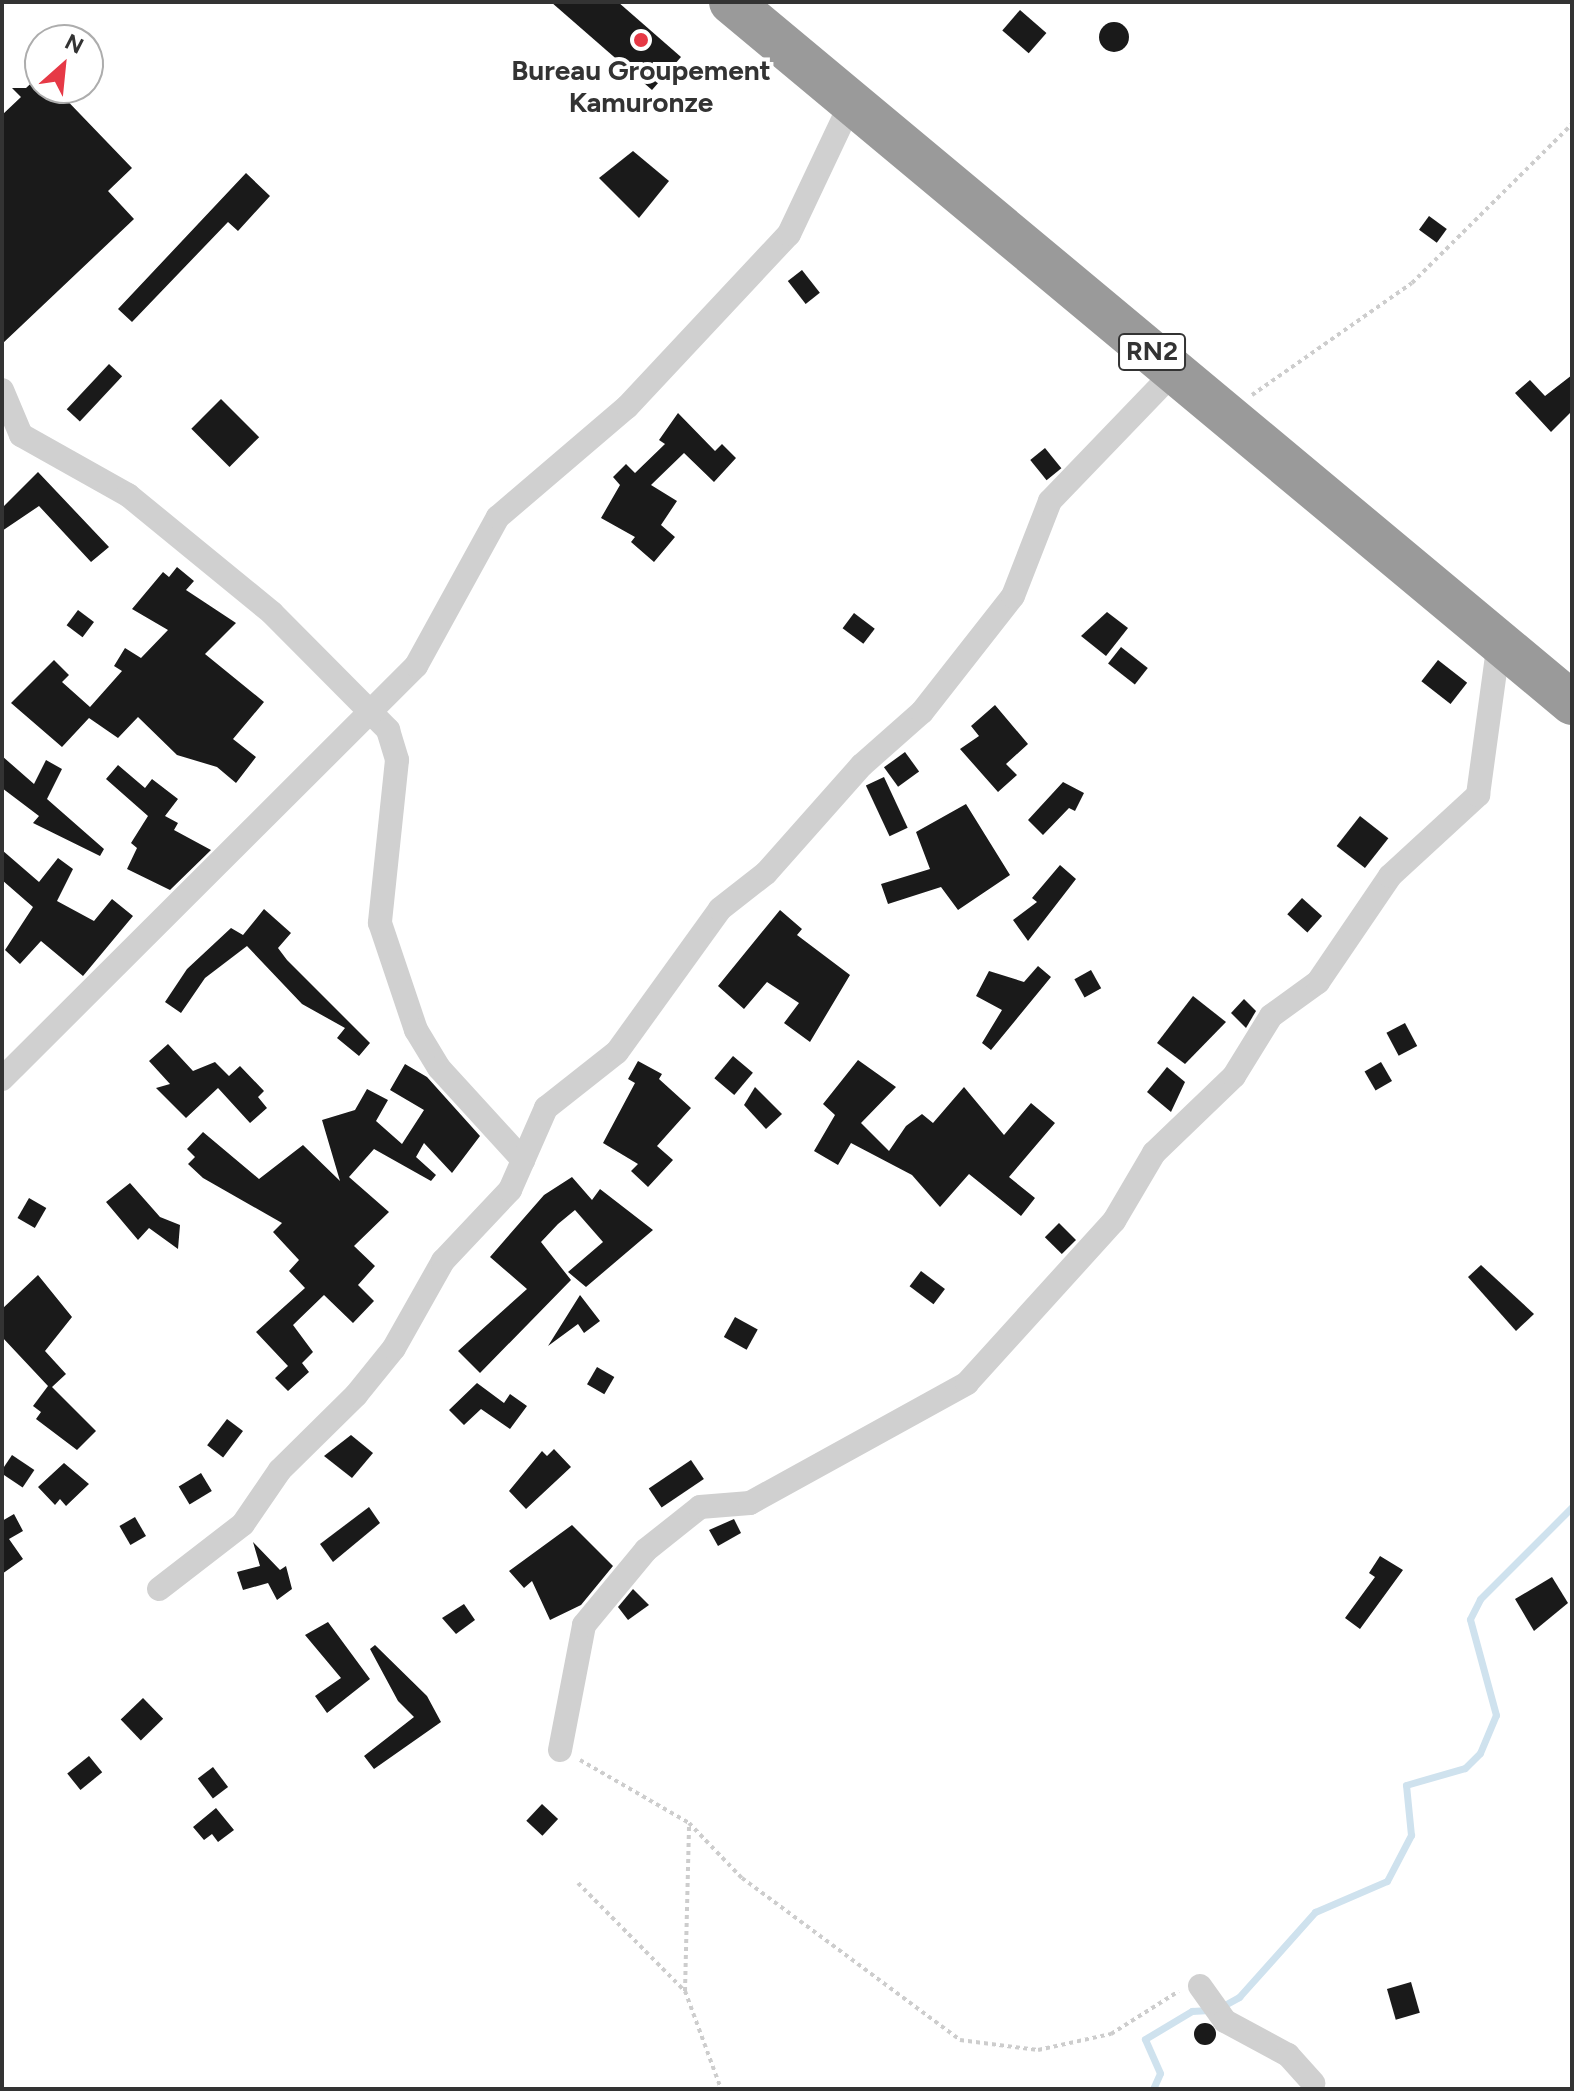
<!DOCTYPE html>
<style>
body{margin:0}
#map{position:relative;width:1574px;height:2091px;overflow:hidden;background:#fff;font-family:Figtree,sans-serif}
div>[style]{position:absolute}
.stream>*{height:7px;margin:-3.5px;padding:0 3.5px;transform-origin:3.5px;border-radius:3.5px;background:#cfe2ee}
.building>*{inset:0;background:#1a1a1a;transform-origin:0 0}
.round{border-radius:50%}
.path>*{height:4px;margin-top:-2px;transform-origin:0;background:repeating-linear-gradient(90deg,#cdcdcd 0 4px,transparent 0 8px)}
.street>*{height:24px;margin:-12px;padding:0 12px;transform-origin:12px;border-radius:12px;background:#d0d0d0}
.highway>*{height:44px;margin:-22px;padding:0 22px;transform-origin:22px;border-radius:22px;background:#9a9a9a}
.dots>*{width:22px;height:22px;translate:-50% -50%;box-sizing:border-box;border:4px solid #fff;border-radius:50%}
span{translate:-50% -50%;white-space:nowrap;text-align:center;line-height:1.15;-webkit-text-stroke:8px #fff;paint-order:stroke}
.shield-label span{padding:2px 6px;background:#fff;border:2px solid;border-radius:6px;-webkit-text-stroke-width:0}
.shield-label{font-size:26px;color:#333;font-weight:700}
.poi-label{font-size:28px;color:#333;font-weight:700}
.frame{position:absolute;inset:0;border:4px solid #333;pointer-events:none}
.north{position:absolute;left:24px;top:24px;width:80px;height:80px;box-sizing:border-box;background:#fff;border:2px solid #adadad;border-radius:50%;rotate:27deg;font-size:22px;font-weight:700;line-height:32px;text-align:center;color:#333}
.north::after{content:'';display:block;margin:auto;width:28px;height:36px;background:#e63946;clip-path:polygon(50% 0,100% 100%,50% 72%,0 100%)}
</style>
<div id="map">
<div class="stream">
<div style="left:1221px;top:2007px;width:21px;rotate:-29deg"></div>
<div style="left:1239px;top:1997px;width:114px;rotate:-48.2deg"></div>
<div style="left:1315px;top:1912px;width:78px;rotate:-23.3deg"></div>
<div style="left:1387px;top:1881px;width:52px;rotate:-62.4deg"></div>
<div style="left:1411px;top:1835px;width:50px;rotate:-95.7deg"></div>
<div style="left:1406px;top:1785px;width:61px;rotate:-16.1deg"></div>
<div style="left:1465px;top:1768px;width:21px;rotate:-45deg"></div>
<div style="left:1480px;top:1753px;width:41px;rotate:-67.2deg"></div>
<div style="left:1496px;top:1715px;width:99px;rotate:-105.2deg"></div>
<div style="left:1470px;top:1619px;width:22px;rotate:-63deg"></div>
<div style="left:1480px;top:1599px;width:130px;rotate:-45deg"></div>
<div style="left:1153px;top:2089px;width:17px;rotate:-66deg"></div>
<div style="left:1160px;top:2073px;width:37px;rotate:-114deg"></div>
<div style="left:1145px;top:2039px;width:55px;rotate:-30.8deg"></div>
<div style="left:1192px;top:2011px;width:17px;rotate:-3deg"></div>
</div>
<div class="building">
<div style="clip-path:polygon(551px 2px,618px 2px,681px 57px,652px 90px)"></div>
<div style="left:1020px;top:10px;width:35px;height:27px;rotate:41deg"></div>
<div class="round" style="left:1099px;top:22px;width:30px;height:30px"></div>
<div style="clip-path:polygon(40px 75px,40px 88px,55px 88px,132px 168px,108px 191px,134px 219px,2px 344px,2px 115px,21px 97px,12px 88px,26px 88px)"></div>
<div style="clip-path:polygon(633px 151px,669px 181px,639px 218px,599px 178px)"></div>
<div style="clip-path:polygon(246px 173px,270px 196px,238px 231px,228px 222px,132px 322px,118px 309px)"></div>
<div style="left:1429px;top:216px;width:22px;height:17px;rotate:36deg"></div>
<div style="left:802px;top:270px;width:29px;height:18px;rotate:52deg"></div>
<div style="left:109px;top:364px;width:18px;height:62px;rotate:43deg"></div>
<div style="clip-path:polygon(1572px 375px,1572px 411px,1551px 432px,1515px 393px,1530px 380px,1545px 396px)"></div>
<div style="left:221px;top:399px;width:54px;height:42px;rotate:45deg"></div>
<div style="clip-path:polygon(678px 413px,715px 451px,722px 444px,736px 458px,714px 482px,684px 453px,651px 485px,677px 501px,661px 525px,675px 537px,654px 562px,631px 542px,635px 537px,601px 518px,620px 485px,613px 477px,626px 464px,635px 473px,665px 444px,659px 440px)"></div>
<div style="left:1045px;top:448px;width:26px;height:19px;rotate:51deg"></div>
<div style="clip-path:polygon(38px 472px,109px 547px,91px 562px,39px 506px,2px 531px,2px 508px)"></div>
<div style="clip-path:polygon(177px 567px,194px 581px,186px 590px,236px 623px,205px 654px,264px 702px,233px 739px,256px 757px,236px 783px,217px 767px,177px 755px,138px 717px,118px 738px,89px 718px,62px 747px,11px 703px,54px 660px,69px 675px,62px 682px,90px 707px,122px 671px,114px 666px,125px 648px,141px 658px,168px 630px,132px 609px,163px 572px,169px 577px)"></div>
<div style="left:78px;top:610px;width:20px;height:19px;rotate:37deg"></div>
<div style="clip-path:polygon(1107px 612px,1128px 628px,1106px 656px,1081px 636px)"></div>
<div style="left:854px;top:613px;width:26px;height:19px;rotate:37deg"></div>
<div style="left:1121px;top:647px;width:34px;height:21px;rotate:38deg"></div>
<div style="left:1438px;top:660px;width:37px;height:27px;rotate:38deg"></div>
<div style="clip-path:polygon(995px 705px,1028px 744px,1006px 764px,1017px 775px,998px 792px,960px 749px,979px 736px,971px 726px)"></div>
<div style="left:905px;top:752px;width:24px;height:26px;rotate:54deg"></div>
<div style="clip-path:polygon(2px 756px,34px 784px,46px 760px,62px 769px,47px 799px,104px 849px,100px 856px,33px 823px,39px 816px,2px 788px)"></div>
<div style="clip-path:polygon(118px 765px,145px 788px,152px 779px,178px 799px,165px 816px,178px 823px,174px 830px,211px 850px,170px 890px,127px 869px,137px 848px,131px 843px,148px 816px,106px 779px)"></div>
<div style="left:884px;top:777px;width:56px;height:20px;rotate:65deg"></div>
<div style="clip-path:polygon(1063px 782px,1084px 793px,1075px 811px,1069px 808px,1043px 835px,1028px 820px)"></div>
<div style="clip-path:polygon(966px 804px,1010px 875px,958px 910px,941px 887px,888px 904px,881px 884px,930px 869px,916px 832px)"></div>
<div style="left:1360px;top:816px;width:36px;height:38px;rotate:38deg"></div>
<div style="clip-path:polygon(2px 850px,39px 882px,58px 858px,73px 869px,57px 901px,94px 921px,112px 899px,133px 916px,83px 976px,41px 941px,20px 964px,5px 950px,33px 907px,2px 880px)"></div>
<div style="clip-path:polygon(1060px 865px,1076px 879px,1028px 941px,1013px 920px,1037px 902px,1032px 898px)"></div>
<div style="left:1302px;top:898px;width:27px;height:22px;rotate:42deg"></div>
<div style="clip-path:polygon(264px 909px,291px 933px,278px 948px,287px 960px,370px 1043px,359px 1056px,337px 1038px,345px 1028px,302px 1004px,247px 946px,205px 978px,181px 1013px,165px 1002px,187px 969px,231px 928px,243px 935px)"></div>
<div style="clip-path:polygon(780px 910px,802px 929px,797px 935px,850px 975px,810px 1042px,784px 1023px,799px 1003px,767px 982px,744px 1009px,718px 986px)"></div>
<div style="clip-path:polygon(1038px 966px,1051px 977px,991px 1050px,982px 1043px,1002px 1010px,976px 996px,989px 971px,1024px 982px)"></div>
<div style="left:1091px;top:970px;width:21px;height:19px;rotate:61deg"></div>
<div style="clip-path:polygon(1193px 996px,1226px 1022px,1185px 1064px,1157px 1043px)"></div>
<div style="clip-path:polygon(1244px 999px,1256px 1011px,1246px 1028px,1231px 1013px)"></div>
<div style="left:1405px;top:1023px;width:26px;height:21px;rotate:62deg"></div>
<div style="clip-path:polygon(168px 1044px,193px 1071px,215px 1062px,229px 1076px,240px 1066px,264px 1091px,258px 1097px,267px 1108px,250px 1123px,218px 1088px,186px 1118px,156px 1088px,170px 1084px,149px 1061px)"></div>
<div style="left:733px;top:1056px;width:26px;height:29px;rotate:40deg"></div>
<div style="clip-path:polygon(858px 1060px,896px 1087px,861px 1123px,889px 1151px,906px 1126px,922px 1114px,933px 1123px,964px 1087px,1004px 1135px,1031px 1103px,1055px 1123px,1009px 1177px,1035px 1198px,1021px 1216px,969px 1174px,940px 1207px,912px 1175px,851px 1143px,838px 1165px,814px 1151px,835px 1115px,823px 1104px)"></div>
<div style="clip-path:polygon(638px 1061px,662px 1074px,659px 1079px,691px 1108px,657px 1146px,673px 1160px,648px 1187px,631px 1171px,638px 1164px,603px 1143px,635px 1083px,628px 1079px)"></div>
<div style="left:1381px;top:1062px;width:22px;height:19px;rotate:60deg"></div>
<div style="clip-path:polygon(405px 1064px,427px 1077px,480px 1136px,452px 1173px,424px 1143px,416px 1157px,436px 1175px,431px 1181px,374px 1149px,349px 1177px,389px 1212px,354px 1246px,375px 1266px,358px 1285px,374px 1301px,353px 1323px,324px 1295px,293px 1325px,313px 1352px,302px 1363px,309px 1372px,288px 1391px,275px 1378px,288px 1366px,256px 1332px,305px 1288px,289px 1271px,299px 1260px,273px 1232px,282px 1223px,203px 1178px,188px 1164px,195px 1157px,187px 1149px,203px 1132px,259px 1179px,303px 1145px,340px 1181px,322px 1120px,355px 1110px,367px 1089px,388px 1100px,376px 1121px,402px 1144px,424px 1110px,390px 1090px)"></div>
<div style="clip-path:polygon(1167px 1067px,1185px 1082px,1171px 1112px,1147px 1092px)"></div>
<div style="clip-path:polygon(755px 1087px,782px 1114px,766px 1129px,744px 1105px)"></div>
<div style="clip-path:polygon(572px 1177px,592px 1200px,600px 1189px,653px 1230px,586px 1287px,568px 1272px,603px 1242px,575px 1210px,558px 1224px,541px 1242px,571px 1280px,480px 1373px,458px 1351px,527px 1289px,490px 1257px,544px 1195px)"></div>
<div style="clip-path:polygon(130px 1183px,160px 1217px,180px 1225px,178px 1249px,149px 1228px,138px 1240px,106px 1202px)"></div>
<div style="left:29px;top:1198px;width:20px;height:23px;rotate:30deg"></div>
<div style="left:1059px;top:1223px;width:24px;height:20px;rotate:45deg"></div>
<div style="clip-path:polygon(1481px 1265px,1534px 1314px,1516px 1331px,1468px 1277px)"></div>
<div style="left:921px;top:1271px;width:30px;height:19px;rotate:37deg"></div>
<div style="clip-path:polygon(38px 1275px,72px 1317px,45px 1351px,66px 1374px,52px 1387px,96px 1431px,77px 1450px,36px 1419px,41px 1412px,33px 1406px,48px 1386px,2px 1337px,2px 1309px)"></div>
<div style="clip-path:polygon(580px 1295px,600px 1321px,584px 1333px,578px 1324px,548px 1346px)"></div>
<div style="left:735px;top:1317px;width:26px;height:23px;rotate:29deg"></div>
<div style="left:597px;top:1367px;width:20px;height:20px;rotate:30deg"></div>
<div style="clip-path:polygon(477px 1383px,504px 1403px,510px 1394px,527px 1406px,510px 1429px,481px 1409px,464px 1425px,449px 1410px)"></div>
<div style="left:227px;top:1419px;width:20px;height:33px;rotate:37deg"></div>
<div style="clip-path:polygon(351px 1435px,373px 1453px,352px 1478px,324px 1456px)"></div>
<div style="clip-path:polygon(554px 1449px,571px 1467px,526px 1509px,509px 1491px,542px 1451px,547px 1456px)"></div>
<div style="left:12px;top:1455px;width:27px;height:21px;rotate:34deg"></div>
<div style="left:691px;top:1460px;width:23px;height:51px;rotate:56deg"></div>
<div style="clip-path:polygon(64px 1463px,89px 1484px,66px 1506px,60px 1499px,55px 1505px,38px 1487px)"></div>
<div style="left:201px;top:1473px;width:21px;height:26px;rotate:59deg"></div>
<div style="clip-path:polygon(369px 1507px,380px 1523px,333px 1562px,320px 1544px)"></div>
<div style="clip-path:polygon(14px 1514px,23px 1531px,9px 1539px,23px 1559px,2px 1574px,2px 1521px)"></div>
<div style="left:135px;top:1517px;width:22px;height:18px;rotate:60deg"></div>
<div style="clip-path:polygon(734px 1519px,741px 1533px,718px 1546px,709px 1530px)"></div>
<div style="clip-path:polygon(572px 1525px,613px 1566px,581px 1605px,550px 1620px,532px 1581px,524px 1588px,509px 1571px)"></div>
<div style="clip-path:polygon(253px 1542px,280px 1570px,286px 1566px,292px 1589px,277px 1600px,268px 1583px,243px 1590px,237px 1572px,260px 1566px)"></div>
<div style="clip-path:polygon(1380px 1556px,1403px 1570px,1360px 1629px,1345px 1618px,1375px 1577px,1369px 1573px)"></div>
<div style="clip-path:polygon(1552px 1577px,1568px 1603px,1534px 1631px,1515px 1599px)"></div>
<div style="clip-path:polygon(633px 1589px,649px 1605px,628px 1620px,618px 1607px)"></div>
<div style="clip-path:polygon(464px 1604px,475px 1620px,456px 1634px,442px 1618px)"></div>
<div style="clip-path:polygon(328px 1622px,370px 1679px,327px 1713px,315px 1696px,341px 1678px,305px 1635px)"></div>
<div style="clip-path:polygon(375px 1645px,427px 1696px,441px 1722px,374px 1769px,364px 1756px,414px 1717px,398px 1701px,370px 1649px)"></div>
<div style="left:143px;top:1698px;width:29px;height:31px;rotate:46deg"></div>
<div style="left:89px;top:1756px;width:21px;height:28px;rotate:51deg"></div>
<div style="left:213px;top:1767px;width:25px;height:19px;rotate:53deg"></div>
<div style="left:542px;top:1804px;width:22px;height:23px;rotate:43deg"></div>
<div style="clip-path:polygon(216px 1808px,234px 1830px,218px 1842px,212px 1834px,204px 1840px,193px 1827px)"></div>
<div style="left:1411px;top:1982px;width:32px;height:25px;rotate:74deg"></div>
<div class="round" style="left:1194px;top:2023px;width:22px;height:22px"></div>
</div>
<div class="path">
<div style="left:1252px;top:395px;width:195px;rotate:-35deg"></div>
<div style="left:1412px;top:283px;width:226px;rotate:-44.8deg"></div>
<div style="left:580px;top:1760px;width:126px;rotate:30deg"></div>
<div style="left:689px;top:1823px;width:76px;rotate:46.1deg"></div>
<div style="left:742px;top:1878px;width:272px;rotate:36.6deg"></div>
<div style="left:960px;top:2040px;width:79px;rotate:7.3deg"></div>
<div style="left:1038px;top:2050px;width:75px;rotate:-12.4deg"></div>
<div style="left:1111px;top:2034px;width:80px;rotate:-32.3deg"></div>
<div style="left:578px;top:1883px;width:152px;rotate:45.3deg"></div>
<div style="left:685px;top:1991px;width:104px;rotate:69.8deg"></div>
<div style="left:685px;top:1991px;width:166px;rotate:-88.6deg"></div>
</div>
<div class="street">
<div style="left:2px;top:390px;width:49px;rotate:67.1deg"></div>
<div style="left:21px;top:435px;width:123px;rotate:29.3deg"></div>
<div style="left:128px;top:495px;width:186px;rotate:39.3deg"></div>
<div style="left:272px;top:613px;width:165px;rotate:45.2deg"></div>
<div style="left:388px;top:730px;width:31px;rotate:73deg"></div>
<div style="left:397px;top:760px;width:164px;rotate:96deg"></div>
<div style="left:380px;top:923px;width:113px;rotate:71.4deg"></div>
<div style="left:416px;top:1030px;width:44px;rotate:58.8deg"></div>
<div style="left:439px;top:1068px;width:125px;rotate:47.6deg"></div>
<div style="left:2px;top:1079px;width:585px;rotate:-44.93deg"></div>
<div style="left:416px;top:666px;width:170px;rotate:-61.2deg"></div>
<div style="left:498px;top:517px;width:170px;rotate:-40.5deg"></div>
<div style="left:627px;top:407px;width:237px;rotate:-46.9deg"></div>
<div style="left:789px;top:234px;width:147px;rotate:-64.7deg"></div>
<div style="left:159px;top:1589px;width:106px;rotate:-37.7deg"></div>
<div style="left:243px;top:1524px;width:65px;rotate:-55.6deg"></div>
<div style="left:280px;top:1470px;width:107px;rotate:-44.6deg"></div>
<div style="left:356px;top:1395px;width:60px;rotate:-51deg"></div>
<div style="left:394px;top:1348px;width:100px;rotate:-60.6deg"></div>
<div style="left:443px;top:1261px;width:98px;rotate:-46.7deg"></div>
<div style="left:510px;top:1190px;width:90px;rotate:-66.3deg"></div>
<div style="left:546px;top:1108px;width:90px;rotate:-38.3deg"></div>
<div style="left:617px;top:1052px;width:176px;rotate:-54.2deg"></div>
<div style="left:720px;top:909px;width:58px;rotate:-38deg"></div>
<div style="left:766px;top:873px;width:144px;rotate:-48.4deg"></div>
<div style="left:862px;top:765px;width:80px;rotate:-41.5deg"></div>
<div style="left:922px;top:712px;width:147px;rotate:-51.9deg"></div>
<div style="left:1013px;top:596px;width:102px;rotate:-68.7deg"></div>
<div style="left:1050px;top:501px;width:180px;rotate:-46.1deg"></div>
<div style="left:560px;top:1750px;width:127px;rotate:-79.1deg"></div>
<div style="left:584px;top:1625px;width:97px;rotate:-50.4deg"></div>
<div style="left:646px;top:1550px;width:69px;rotate:-38.5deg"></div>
<div style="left:700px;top:1507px;width:50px;rotate:-4.6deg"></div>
<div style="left:750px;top:1503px;width:248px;rotate:-28.9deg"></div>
<div style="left:967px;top:1383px;width:219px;rotate:-47.8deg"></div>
<div style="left:1114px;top:1221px;width:79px;rotate:-59.5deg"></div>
<div style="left:1154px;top:1153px;width:111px;rotate:-43.9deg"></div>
<div style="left:1234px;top:1076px;width:70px;rotate:-58.3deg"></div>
<div style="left:1271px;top:1016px;width:58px;rotate:-35.9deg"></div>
<div style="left:1318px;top:982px;width:128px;rotate:-55.8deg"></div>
<div style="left:1390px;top:876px;width:120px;rotate:-42.6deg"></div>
<div style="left:1478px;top:795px;width:154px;rotate:-82.2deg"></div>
<div style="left:1200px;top:1986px;width:43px;rotate:54.5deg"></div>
<div style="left:1225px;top:2021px;width:72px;rotate:28.4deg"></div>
<div style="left:1288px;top:2055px;width:38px;rotate:48deg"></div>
</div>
<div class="highway">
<div style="left:731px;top:2px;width:1095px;rotate:39.81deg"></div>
</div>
<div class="dots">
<div style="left:641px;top:40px;background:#e63946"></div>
</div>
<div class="shield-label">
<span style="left:1152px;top:352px">RN2</span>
</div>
<div class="poi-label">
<span style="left:641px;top:86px">Bureau Groupement<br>Kamuronze</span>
</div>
<div class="frame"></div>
<div class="north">N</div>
</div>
